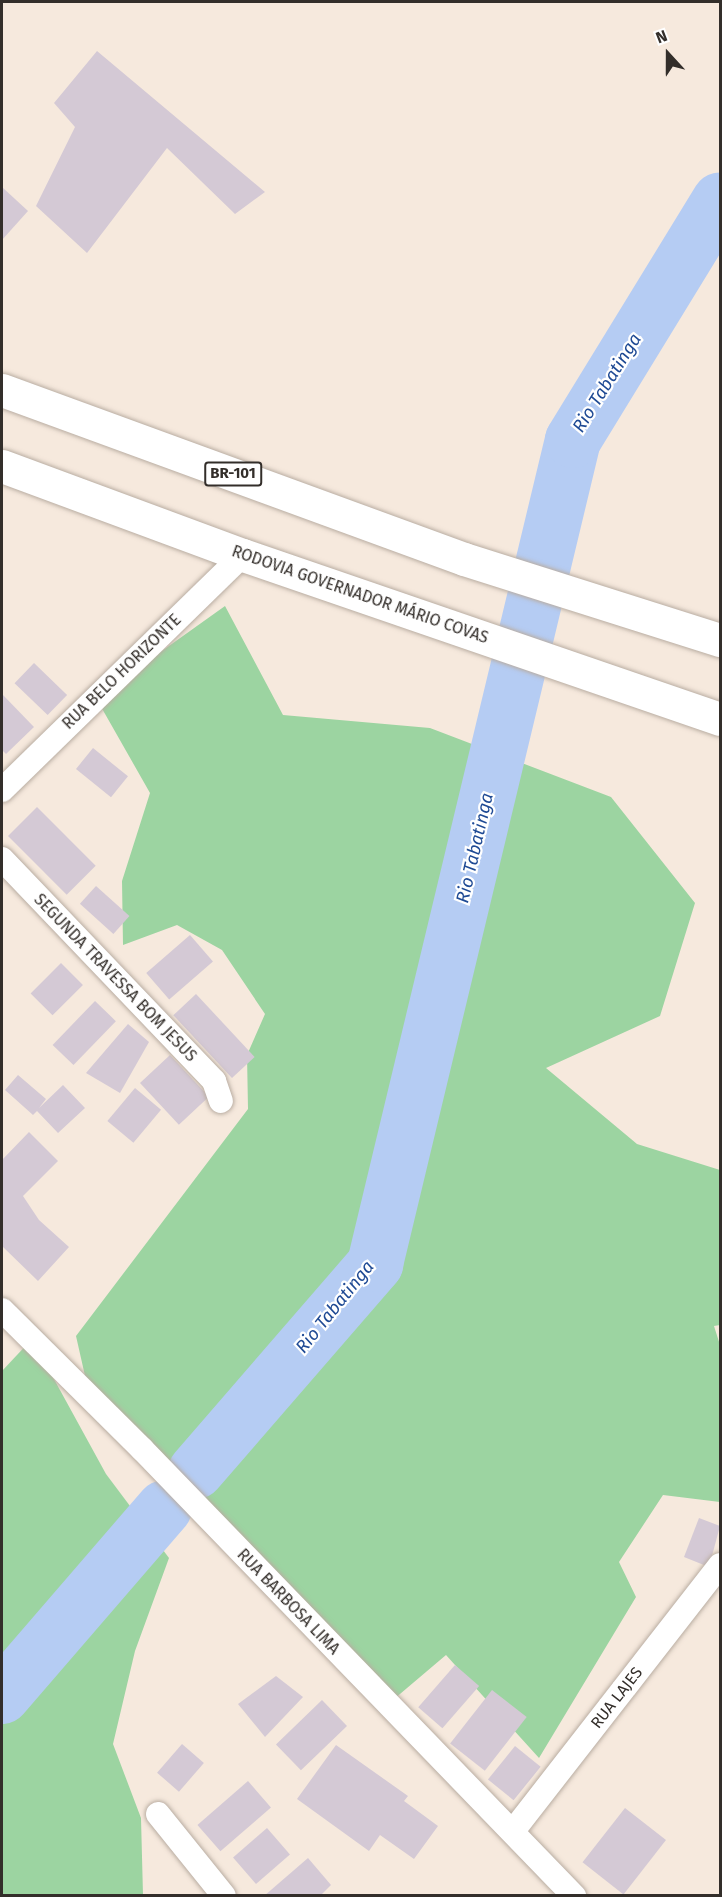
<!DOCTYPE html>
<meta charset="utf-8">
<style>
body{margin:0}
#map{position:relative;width:722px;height:1897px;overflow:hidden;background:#f6e9dd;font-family:"Fira Sans",sans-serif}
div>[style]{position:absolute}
.green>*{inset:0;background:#9cd4a1}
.river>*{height:56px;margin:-28px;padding:0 28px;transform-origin:28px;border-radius:28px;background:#b5ccf3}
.building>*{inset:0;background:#d4c9d5;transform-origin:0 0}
.roads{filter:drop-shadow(0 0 2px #b9ada2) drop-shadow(0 0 2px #b9ada2)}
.minor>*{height:24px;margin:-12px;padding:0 12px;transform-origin:12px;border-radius:12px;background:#fff}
.trunk>*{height:33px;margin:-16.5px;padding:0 16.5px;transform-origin:16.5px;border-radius:16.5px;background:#fff}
span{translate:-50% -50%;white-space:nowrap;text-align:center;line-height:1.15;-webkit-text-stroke:4.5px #fff;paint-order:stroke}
.shield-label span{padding:2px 4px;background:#fff;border:2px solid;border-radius:4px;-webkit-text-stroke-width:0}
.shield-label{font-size:15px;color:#332e2a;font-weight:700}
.street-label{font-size:16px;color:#332e2a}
.water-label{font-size:18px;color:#1f4a94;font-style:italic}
.frame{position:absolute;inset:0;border:3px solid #332e2a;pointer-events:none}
.north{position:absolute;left:638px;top:24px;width:60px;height:60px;-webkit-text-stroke:4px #fff;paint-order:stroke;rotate:339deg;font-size:16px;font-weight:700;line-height:24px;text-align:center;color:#332e2a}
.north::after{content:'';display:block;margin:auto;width:21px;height:27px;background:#332e2a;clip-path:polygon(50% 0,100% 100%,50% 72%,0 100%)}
</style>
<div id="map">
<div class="green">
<div style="clip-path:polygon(225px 606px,283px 715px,430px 728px,611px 797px,695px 903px,660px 1016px,546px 1068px,637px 1144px,720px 1170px,720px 1325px,714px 1326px,720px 1345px,720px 1502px,663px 1495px,619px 1562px,636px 1597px,539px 1758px,446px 1655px,387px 1705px,90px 1398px,76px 1336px,248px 1109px,247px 1055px,265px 1014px,222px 950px,177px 925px,123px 945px,122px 881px,150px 793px,96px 698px)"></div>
<div style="clip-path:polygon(32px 1339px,106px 1474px,169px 1558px,135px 1651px,113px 1744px,141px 1818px,143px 1895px,2px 1895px,2px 1371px)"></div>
</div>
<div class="river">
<div style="left:196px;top:1471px;width:274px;rotate:-49.1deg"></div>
<div style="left:375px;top:1264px;width:847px;rotate:-76.49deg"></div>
<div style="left:573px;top:440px;width:281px;rotate:-58.5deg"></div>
<div style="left:2px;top:1696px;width:248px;rotate:-49.2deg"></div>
</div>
<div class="building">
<div style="clip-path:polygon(97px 51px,265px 192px,235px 214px,167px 148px,87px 253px,36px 206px,75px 127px,54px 103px)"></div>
<div style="clip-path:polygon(2px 187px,28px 211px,2px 240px)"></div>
<div style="left:34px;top:663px;width:46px;height:28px;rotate:44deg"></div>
<div style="clip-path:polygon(2px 694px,34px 727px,6px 754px,2px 750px)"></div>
<div style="left:93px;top:748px;width:45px;height:27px;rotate:39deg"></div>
<div style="left:37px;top:807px;width:83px;height:41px;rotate:45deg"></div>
<div style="left:96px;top:886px;width:45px;height:24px;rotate:42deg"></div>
<div style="left:190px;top:935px;width:35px;height:58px;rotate:49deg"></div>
<div style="left:61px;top:963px;width:31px;height:43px;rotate:45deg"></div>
<div style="left:196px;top:994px;width:86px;height:31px;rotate:47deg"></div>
<div style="left:95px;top:1001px;width:29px;height:61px;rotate:44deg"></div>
<div style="clip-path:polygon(128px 1024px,149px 1042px,120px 1093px,86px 1073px)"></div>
<div style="left:170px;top:1055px;width:57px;height:41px;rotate:47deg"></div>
<div style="clip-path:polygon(18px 1075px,46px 1099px,39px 1108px,63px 1085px,85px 1108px,58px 1133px,37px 1111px,33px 1115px,5px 1090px)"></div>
<div style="left:135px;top:1088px;width:34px;height:43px;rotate:40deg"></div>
<div style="clip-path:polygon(29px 1132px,58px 1161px,23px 1196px,39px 1220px,69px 1247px,38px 1281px,2px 1246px,2px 1160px)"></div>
<div style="clip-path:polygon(699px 1518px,720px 1526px,709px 1567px,684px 1557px)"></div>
<div style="left:455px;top:1665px;width:32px;height:56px;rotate:41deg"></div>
<div style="clip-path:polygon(276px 1676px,303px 1697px,265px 1737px,238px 1704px)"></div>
<div style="left:492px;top:1690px;width:44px;height:68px;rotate:38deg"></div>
<div style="left:322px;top:1700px;width:36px;height:64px;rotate:46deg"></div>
<div style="left:182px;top:1744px;width:29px;height:38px;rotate:41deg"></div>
<div style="clip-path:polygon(336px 1745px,408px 1796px,404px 1801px,438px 1826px,414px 1859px,380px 1835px,369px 1851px,297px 1799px)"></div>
<div style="left:515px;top:1746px;width:33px;height:43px;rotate:39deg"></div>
<div style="left:248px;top:1781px;width:35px;height:67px;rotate:49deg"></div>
<div style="left:625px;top:1808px;width:52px;height:69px;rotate:38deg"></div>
<div style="left:267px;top:1828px;width:35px;height:45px;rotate:49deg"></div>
<div style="clip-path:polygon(308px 1858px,331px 1885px,320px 1896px,264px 1896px)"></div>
</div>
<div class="roads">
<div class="minor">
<div style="left:2px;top:790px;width:337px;rotate:-44.3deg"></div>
<div style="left:2px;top:859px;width:307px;rotate:46.3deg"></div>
<div style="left:214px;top:1081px;width:21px;rotate:71deg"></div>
<div style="left:2px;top:1310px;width:197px;rotate:44.8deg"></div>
<div style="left:142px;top:1449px;width:622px;rotate:45.98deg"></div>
<div style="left:158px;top:1814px;width:105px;rotate:51.2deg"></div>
<div style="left:513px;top:1831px;width:337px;rotate:-52.1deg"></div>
</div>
<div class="trunk">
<div style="left:2px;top:390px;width:492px;rotate:20.1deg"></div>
<div style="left:464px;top:559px;width:269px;rotate:17.6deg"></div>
<div style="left:2px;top:466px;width:257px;rotate:20.3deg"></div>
<div style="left:243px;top:555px;width:504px;rotate:18.97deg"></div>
</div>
</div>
<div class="shield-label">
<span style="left:233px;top:474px">BR-101</span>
</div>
<div class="street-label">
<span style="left:360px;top:595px;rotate:19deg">RODOVIA GOVERNADOR MÁRIO COVAS</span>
<span style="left:122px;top:672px;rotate:-44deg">RUA BELO HORIZONTE</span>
<span style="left:115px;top:978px;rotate:46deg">SEGUNDA TRAVESSA BOM JESUS</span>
<span style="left:288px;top:1602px;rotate:46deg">RUA BARBOSA LIMA</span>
<span style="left:617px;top:1698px;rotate:-52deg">RUA LAJES</span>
</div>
<div class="water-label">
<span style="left:607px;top:383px;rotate:-58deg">Rio Tabatinga</span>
<span style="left:475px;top:848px;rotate:-77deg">Rio Tabatinga</span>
<span style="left:335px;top:1307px;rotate:-51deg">Rio Tabatinga</span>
</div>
<div class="frame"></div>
<div class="north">N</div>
</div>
